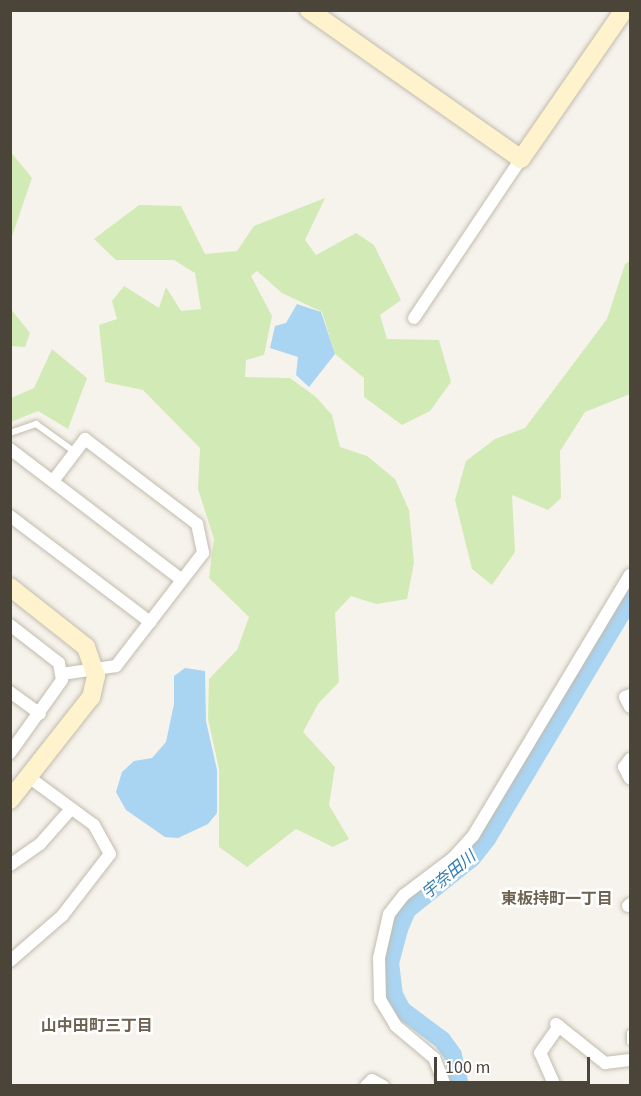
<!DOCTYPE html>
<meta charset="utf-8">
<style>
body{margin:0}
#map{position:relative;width:641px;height:1096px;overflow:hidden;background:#f6f3ec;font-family:"Source Sans 3","Noto Sans JP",sans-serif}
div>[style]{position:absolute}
.green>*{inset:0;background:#d2eab5}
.water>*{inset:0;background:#a9d4f2}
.river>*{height:18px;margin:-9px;padding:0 9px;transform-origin:9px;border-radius:9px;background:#a9d4f2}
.roads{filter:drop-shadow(0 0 2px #c2bbae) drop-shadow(0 0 2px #c2bbae)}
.lane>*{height:6px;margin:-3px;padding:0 3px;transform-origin:3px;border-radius:3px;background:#fff}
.street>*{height:12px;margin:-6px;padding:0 6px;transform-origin:6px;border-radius:6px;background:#fff}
.secondary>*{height:18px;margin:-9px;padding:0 9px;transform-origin:9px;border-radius:9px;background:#fff3cd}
span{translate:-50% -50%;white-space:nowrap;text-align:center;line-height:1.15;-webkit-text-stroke:5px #fff;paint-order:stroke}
.water-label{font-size:16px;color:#2e7ab2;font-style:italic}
.neighbourhood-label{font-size:16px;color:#6e6250;font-weight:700}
.frame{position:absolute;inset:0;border:12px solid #4b4439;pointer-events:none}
.scale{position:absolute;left:434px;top:1057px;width:156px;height:27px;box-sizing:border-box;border:3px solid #4b4439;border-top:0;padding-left:8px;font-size:18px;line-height:21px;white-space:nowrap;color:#4b4439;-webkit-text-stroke:4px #fff;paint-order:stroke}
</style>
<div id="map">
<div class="green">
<div style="clip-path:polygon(10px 151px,32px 178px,11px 239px,10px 239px)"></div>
<div style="clip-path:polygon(325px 198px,305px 240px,316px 255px,356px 233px,374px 245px,401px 300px,380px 315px,387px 339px,439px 340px,451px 382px,430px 411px,402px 425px,364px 397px,364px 378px,335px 354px,322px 312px,282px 293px,257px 271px,251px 276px,272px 316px,264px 355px,246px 360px,245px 377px,290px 378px,316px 397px,332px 415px,340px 447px,367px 456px,395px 479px,409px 510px,414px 563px,407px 599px,376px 604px,351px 596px,335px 613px,339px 682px,318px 704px,303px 732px,335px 767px,329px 805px,349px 839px,333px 847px,296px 829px,247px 867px,219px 847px,219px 769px,208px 719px,209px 679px,237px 650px,249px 617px,209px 578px,214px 539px,198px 489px,200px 448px,143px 390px,105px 382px,99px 325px,117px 319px,112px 301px,124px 286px,159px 308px,166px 287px,181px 311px,201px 309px,195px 273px,174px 260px,116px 260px,94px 239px,139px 205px,181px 206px,205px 254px,237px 251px,254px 226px)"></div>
<div style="clip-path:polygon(630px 261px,630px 394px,585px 412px,560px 451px,561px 498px,548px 510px,512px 495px,515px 552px,492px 585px,472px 569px,455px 500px,466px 461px,495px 439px,525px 428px,607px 319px,625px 264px)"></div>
<div style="clip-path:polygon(10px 308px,30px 333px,25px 347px,11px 346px)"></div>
<div style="clip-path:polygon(52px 349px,87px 378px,68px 429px,38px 411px,11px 422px,11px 398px,34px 388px)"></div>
</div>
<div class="water">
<div style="clip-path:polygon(297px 304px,321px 312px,335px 354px,309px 387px,296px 375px,298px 357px,270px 348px,275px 326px,286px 323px)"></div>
<div style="clip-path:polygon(185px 668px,205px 671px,206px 721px,217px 770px,217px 813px,208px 824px,178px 838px,165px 837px,126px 810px,116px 792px,122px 772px,134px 761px,152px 758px,166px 742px,174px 704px,174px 676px)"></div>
</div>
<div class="river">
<div style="left:460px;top:1086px;width:32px;rotate:-103deg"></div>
<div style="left:453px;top:1055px;width:19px;rotate:-126deg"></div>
<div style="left:442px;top:1040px;width:50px;rotate:-143.1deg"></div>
<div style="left:402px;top:1010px;width:17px;rotate:-118deg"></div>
<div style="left:394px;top:995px;width:32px;rotate:-97deg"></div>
<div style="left:390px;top:963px;width:35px;rotate:-75deg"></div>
<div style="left:399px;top:929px;width:21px;rotate:-67deg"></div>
<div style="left:407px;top:910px;width:83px;rotate:-38.7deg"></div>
<div style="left:472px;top:858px;width:24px;rotate:-52deg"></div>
<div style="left:487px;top:839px;width:279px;rotate:-59.2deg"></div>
</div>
<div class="roads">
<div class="lane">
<div style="left:10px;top:433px;width:28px;rotate:-19deg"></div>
<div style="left:36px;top:424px;width:48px;rotate:35.7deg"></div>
<div style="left:630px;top:1033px;width:9px;rotate:90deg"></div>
</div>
<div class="street">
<div style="left:414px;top:318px;width:192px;rotate:-56.1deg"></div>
<div style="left:10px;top:449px;width:216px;rotate:37.3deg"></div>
<div style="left:53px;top:481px;width:53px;rotate:-52.7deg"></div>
<div style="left:85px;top:439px;width:141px;rotate:37.2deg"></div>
<div style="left:197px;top:524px;width:30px;rotate:78deg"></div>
<div style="left:203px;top:553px;width:143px;rotate:127.6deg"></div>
<div style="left:116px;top:666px;width:55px;rotate:171.6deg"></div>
<div style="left:10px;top:516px;width:176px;rotate:37.1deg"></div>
<div style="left:10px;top:625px;width:62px;rotate:37.8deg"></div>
<div style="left:59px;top:663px;width:17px;rotate:80deg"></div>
<div style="left:62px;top:680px;width:90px;rotate:125.5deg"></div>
<div style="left:10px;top:692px;width:37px;rotate:36deg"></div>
<div style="left:630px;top:695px;width:5px;rotate:158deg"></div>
<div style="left:625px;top:697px;width:11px;rotate:63deg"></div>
<div style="left:630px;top:759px;width:10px;rotate:127deg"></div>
<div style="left:624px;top:767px;width:13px;rotate:63deg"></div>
<div style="left:10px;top:865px;width:37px;rotate:-35deg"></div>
<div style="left:40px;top:844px;width:47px;rotate:-48.5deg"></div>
<div style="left:628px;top:906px;width:3px;rotate:-45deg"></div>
<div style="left:10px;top:961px;width:69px;rotate:-40.9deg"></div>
<div style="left:62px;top:916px;width:78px;rotate:-52.3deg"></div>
<div style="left:110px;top:854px;width:33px;rotate:-119deg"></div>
<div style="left:94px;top:825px;width:79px;rotate:-143.7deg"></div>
<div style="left:556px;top:1024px;width:63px;rotate:38.5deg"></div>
<div style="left:605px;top:1063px;width:25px;rotate:-7deg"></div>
<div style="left:366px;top:1086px;width:8px;rotate:-45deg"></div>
<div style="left:372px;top:1080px;width:13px;rotate:29deg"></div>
<div style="left:445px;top:1086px;width:30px;rotate:-111deg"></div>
<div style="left:434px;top:1058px;width:50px;rotate:-139.9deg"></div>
<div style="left:396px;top:1026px;width:31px;rotate:-121deg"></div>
<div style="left:380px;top:999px;width:41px;rotate:-91.4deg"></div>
<div style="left:379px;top:958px;width:45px;rotate:-77.2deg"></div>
<div style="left:389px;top:914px;width:24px;rotate:-52deg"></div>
<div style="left:404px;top:895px;width:61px;rotate:-37.1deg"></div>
<div style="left:453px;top:858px;width:30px;rotate:-48deg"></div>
<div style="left:473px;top:836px;width:305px;rotate:-59deg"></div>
<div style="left:555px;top:1086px;width:36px;rotate:-114deg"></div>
<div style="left:540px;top:1053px;width:33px;rotate:-55deg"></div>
</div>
<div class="secondary">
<div style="left:309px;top:10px;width:259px;rotate:35.1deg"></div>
<div style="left:521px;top:159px;width:181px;rotate:-55.3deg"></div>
<div style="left:10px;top:587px;width:97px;rotate:38.3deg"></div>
<div style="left:86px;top:647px;width:31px;rotate:71deg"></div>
<div style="left:96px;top:676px;width:22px;rotate:103deg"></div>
<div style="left:91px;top:697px;width:131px;rotate:128.2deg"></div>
</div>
</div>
<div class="water-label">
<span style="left:449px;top:875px;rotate:-40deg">宇奈田川</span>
</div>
<div class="neighbourhood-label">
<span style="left:557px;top:899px">東板持町一丁目</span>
<span style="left:97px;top:1026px">山中田町三丁目</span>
</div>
<div class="frame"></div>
<div class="scale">100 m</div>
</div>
